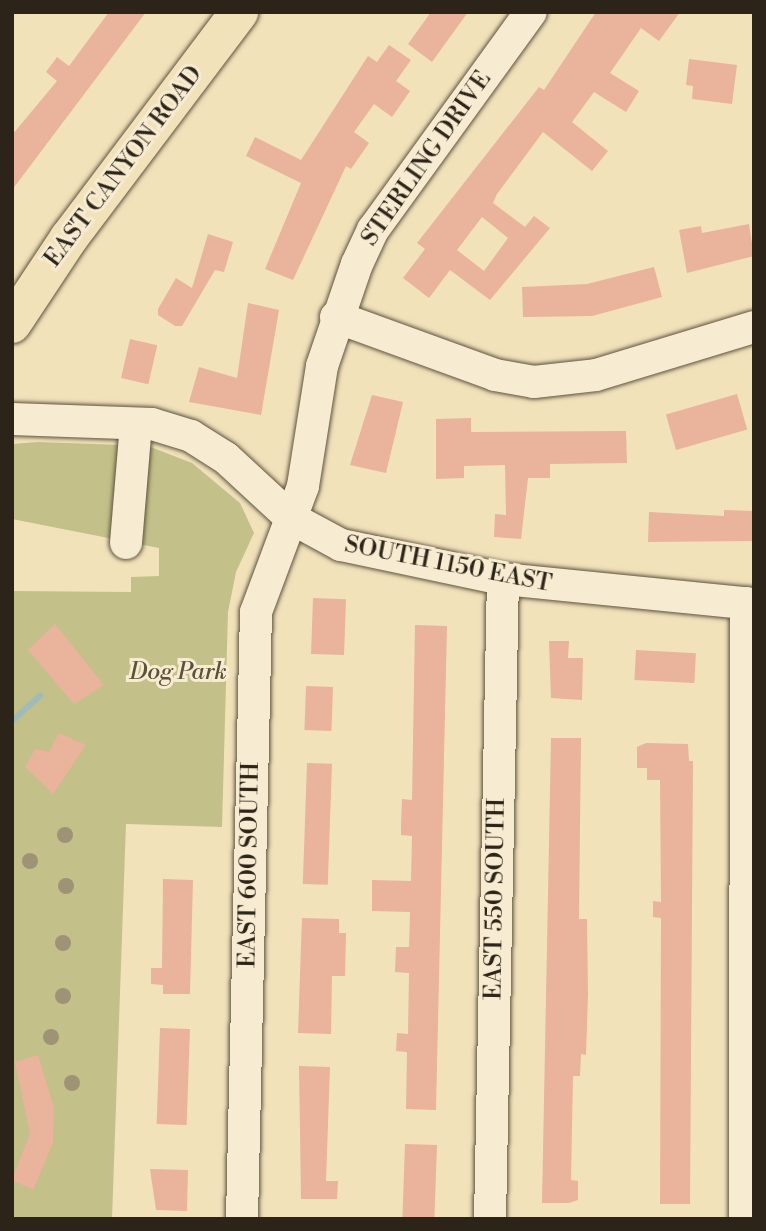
<!DOCTYPE html>
<style>
body{margin:0}
#map{position:relative;width:766px;height:1231px;overflow:hidden;background:#f2e2ba;font-family:"Libre Bodoni",serif}
div>[style]{position:absolute}
.green>*{inset:0;background:#c3c08a}
.stream>*{height:6px;margin:-3px;padding:0 3px;transform-origin:3px;border-radius:3px;background:#9fbcb9}
.building>*{inset:0;background:#e9b39c;transform-origin:0 0}
.roads{filter:drop-shadow(0 0 2px #5e5440) drop-shadow(0 0 2px #5e5440)}
.minor>*{height:32px;margin:-16px;padding:0 16px;transform-origin:16px;border-radius:16px;background:#f7ecd2}
.major>*{height:38px;margin:-19px;padding:0 19px;transform-origin:19px;border-radius:19px;background:#f2e2ba}
.trees>*{width:16px;height:16px;margin:-8px;border-radius:50%;background:#9e9374}
span{translate:-50% -50%;white-space:nowrap;text-align:center;line-height:1.15;-webkit-text-stroke:6px #f7ecd2;paint-order:stroke}
.street-label{font-size:24px;color:#2c2418}
.park-label{font-size:24px;color:#59533a;font-style:italic}
.frame{position:absolute;inset:0;border:14px solid #2c2418;pointer-events:none}
</style>
<div id="map">
<div class="green">
<div style="clip-path:polygon(38px 442px,148px 446px,192px 463px,240px 503px,254px 533px,236px 572px,228px 612px,222px 827px,126px 824px,112px 1219px,12px 1219px,12px 591px,131px 592px,131px 577px,159px 576px,159px 548px,12px 519px,12px 444px)"></div>
</div>
<div class="stream">
<div style="left:12px;top:721px;width:38px;rotate:-42deg"></div>
</div>
<div class="building">
<div style="clip-path:polygon(109px 12px,146px 12px,12px 190px,12px 135px,57px 81px,46px 72px,57px 57px,69px 66px)"></div>
<div style="clip-path:polygon(431px 12px,468px 12px,432px 62px,408px 44px)"></div>
<div style="clip-path:polygon(evenodd,596px 12px,680px 12px,659px 41px,641px 28px,610px 73px,639px 91px,626px 112px,594px 92px,572px 122px,608px 151px,592px 171px,543px 132px,497px 194px,493px 203px,525px 227px,534px 216px,550px 228px,490px 300px,450px 270px,429px 298px,403px 278px,425px 249px,417px 243px,539px 87px,544px 90px,596px 12px,482px 217px,508px 238px,484px 271px,457px 250px,482px 217px)"></div>
<div style="clip-path:polygon(389px 45px,411px 60px,396px 81px,410px 91px,392px 117px,374px 104px,354px 132px,369px 143px,351px 169px,346px 166px,293px 280px,265px 269px,301px 183px,246px 156px,255px 137px,301px 160px,368px 56px,377px 62px)"></div>
<div style="clip-path:polygon(689px 59px,737px 65px,732px 104px,692px 99px,693px 86px,686px 85px)"></div>
<div style="clip-path:polygon(749px 224px,754px 256px,687px 273px,679px 230px,701px 226px,702px 233px)"></div>
<div style="clip-path:polygon(208px 234px,233px 242px,224px 272px,215px 270px,182px 326px,175px 326px,158px 315px,158px 309px,176px 278px,192px 288px)"></div>
<div style="clip-path:polygon(654px 267px,662px 297px,592px 316px,523px 317px,522px 287px,587px 284px)"></div>
<div style="clip-path:polygon(248px 303px,279px 310px,261px 415px,189px 402px,199px 367px,237px 378px)"></div>
<div style="left:130px;top:339px;width:28px;height:40px;rotate:13deg"></div>
<div style="left:737px;top:394px;width:37px;height:74px;rotate:74deg"></div>
<div style="clip-path:polygon(372px 395px,403px 402px,386px 473px,350px 465px)"></div>
<div style="clip-path:polygon(471px 418px,471px 432px,626px 431px,627px 463px,550px 464px,550px 478px,528px 478px,521px 539px,494px 537px,495px 514px,506px 515px,505px 465px,464px 466px,464px 478px,436px 479px,436px 419px)"></div>
<div style="clip-path:polygon(724px 510px,754px 511px,754px 541px,648px 542px,649px 512px,724px 516px)"></div>
<div style="left:313px;top:598px;width:33px;height:56px;rotate:2deg"></div>
<div style="clip-path:polygon(55px 624px,104px 685px,74px 704px,28px 650px)"></div>
<div style="clip-path:polygon(415px 625px,447px 626px,436px 1110px,406px 1109px,407px 1052px,396px 1051px,397px 1033px,408px 1034px,409px 973px,395px 972px,396px 947px,409px 947px,410px 912px,372px 911px,372px 880px,411px 881px,412px 836px,401px 835px,401px 824px,402px 799px,412px 800px)"></div>
<div style="clip-path:polygon(549px 641px,569px 641px,568px 658px,583px 658px,582px 700px,551px 698px)"></div>
<div style="left:636px;top:650px;width:60px;height:30px;rotate:3deg"></div>
<div style="left:306px;top:686px;width:27px;height:44px;rotate:2deg"></div>
<div style="clip-path:polygon(59px 733px,86px 745px,53px 794px,25px 767px,35px 749px,49px 752px)"></div>
<div style="clip-path:polygon(551px 738px,581px 738px,579px 919px,587px 919px,588px 994px,586px 1055px,581px 1054px,580px 1076px,573px 1076px,571px 1180px,578px 1181px,578px 1200px,569px 1203px,542px 1203px)"></div>
<div style="clip-path:polygon(646px 743px,688px 744px,689px 761px,693px 761px,690px 1204px,660px 1204px,661px 918px,653px 917px,653px 901px,661px 902px,660px 780px,647px 780px,647px 768px,637px 768px,637px 747px)"></div>
<div style="left:307px;top:763px;width:25px;height:121px;rotate:2deg"></div>
<div style="clip-path:polygon(163px 879px,193px 880px,190px 994px,163px 994px,163px 985px,151px 984px,151px 968px,162px 968px)"></div>
<div style="clip-path:polygon(302px 918px,339px 919px,339px 933px,346px 933px,345px 976px,332px 976px,331px 1034px,298px 1033px)"></div>
<div style="left:160px;top:1028px;width:30px;height:96px;rotate:2deg"></div>
<div style="clip-path:polygon(38px 1055px,54px 1108px,53px 1143px,33px 1190px,12px 1180px,30px 1133px,15px 1062px)"></div>
<div style="clip-path:polygon(299px 1066px,330px 1067px,326px 1181px,338px 1181px,337px 1199px,301px 1199px)"></div>
<div style="left:405px;top:1144px;width:32px;height:75px;rotate:2deg"></div>
<div style="clip-path:polygon(150px 1169px,188px 1170px,187px 1211px,156px 1210px)"></div>
</div>
<div class="roads">
<div class="minor">
<div style="left:336px;top:317px;width:169px;rotate:20deg"></div>
<div style="left:495px;top:375px;width:40px;rotate:10deg"></div>
<div style="left:534px;top:382px;width:62px;rotate:-6.4deg"></div>
<div style="left:596px;top:375px;width:165px;rotate:-16.9deg"></div>
<div style="left:12px;top:419px;width:140px;rotate:2deg"></div>
<div style="left:152px;top:424px;width:41px;rotate:17.1deg"></div>
<div style="left:191px;top:436px;width:41px;rotate:32.2deg"></div>
<div style="left:226px;top:458px;width:88px;rotate:42.7deg"></div>
<div style="left:291px;top:518px;width:57px;rotate:28.4deg"></div>
<div style="left:341px;top:545px;width:166px;rotate:11.9deg"></div>
<div style="left:503px;top:579px;width:252px;rotate:5.7deg"></div>
<div style="left:126px;top:543px;width:119px;rotate:-85.2deg"></div>
<div style="left:242px;top:1219px;width:607px;rotate:-88.68deg"></div>
<div style="left:256px;top:612px;width:134px;rotate:-69.5deg"></div>
<div style="left:303px;top:486px;width:121px;rotate:-81deg"></div>
<div style="left:322px;top:366px;width:108px;rotate:-71.1deg"></div>
<div style="left:357px;top:264px;width:38px;rotate:-65deg"></div>
<div style="left:373px;top:230px;width:269px;rotate:-54.1deg"></div>
<div style="left:490px;top:1219px;width:640px;rotate:-88.84deg"></div>
<div style="left:745px;top:1219px;width:616px;rotate:-89.91deg"></div>
</div>
<div class="major">
<div style="left:12px;top:324px;width:103px;rotate:-56.5deg"></div>
<div style="left:69px;top:238px;width:283px;rotate:-53deg"></div>
</div>
</div>
<div class="trees">
<div style="left:65px;top:835px"></div>
<div style="left:30px;top:861px"></div>
<div style="left:66px;top:886px"></div>
<div style="left:63px;top:943px"></div>
<div style="left:63px;top:996px"></div>
<div style="left:51px;top:1037px"></div>
<div style="left:72px;top:1083px"></div>
</div>
<div class="street-label">
<span style="left:427px;top:159px;rotate:-55deg">STERLING DRIVE</span>
<span style="left:124px;top:167px;rotate:-53deg">EAST CANYON ROAD</span>
<span style="left:448px;top:565px;rotate:11deg">SOUTH 1150 EAST</span>
<span style="left:250px;top:865px;rotate:-89deg">EAST 600 SOUTH</span>
<span style="left:496px;top:899px;rotate:-89deg">EAST 550 SOUTH</span>
</div>
<div class="park-label">
<span style="left:178px;top:673px">Dog Park</span>
</div>
<div class="frame"></div>
</div>
